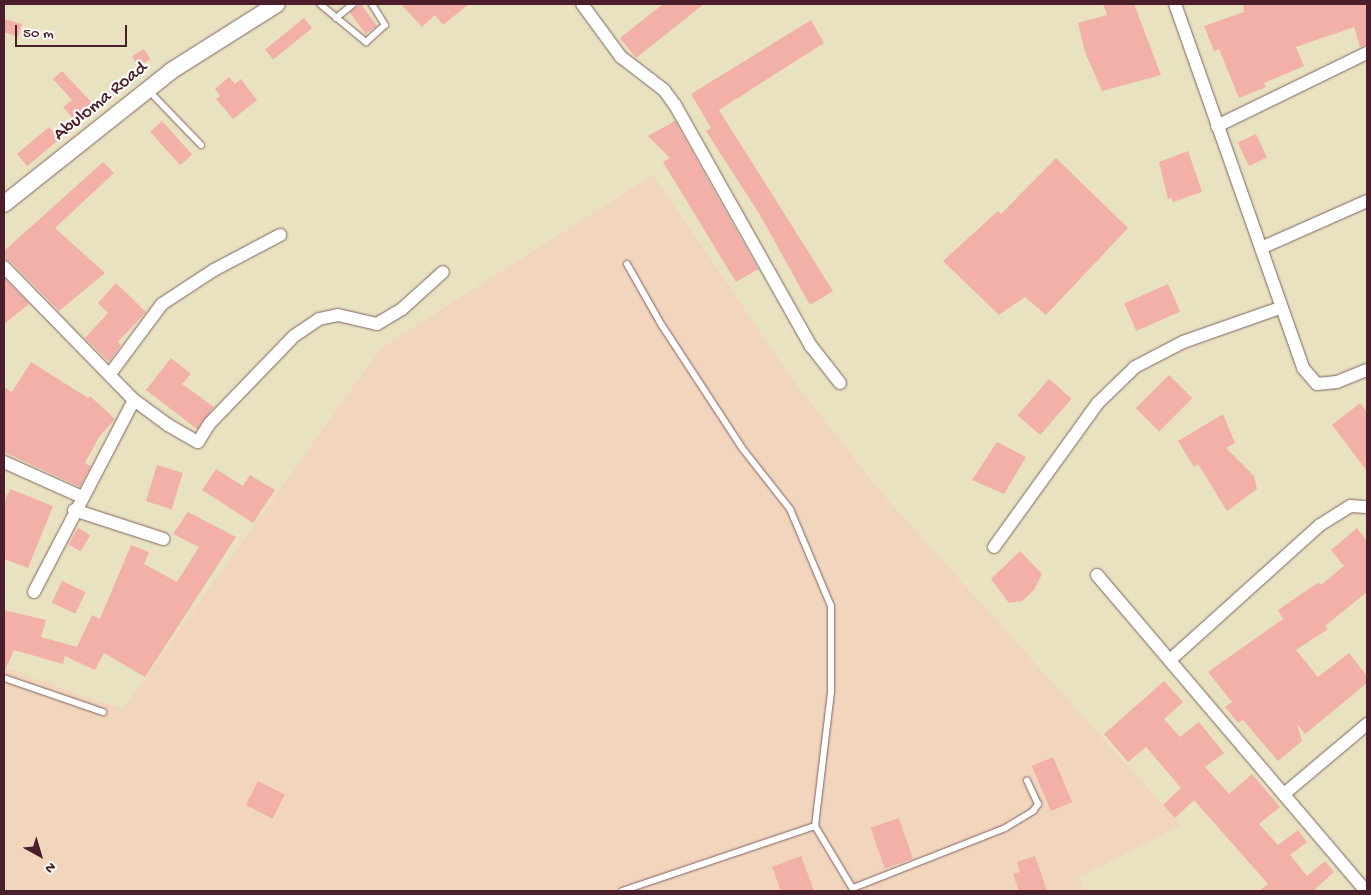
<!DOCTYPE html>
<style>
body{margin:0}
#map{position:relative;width:1371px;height:895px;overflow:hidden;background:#e8e2c1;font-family:"Gochi Hand",sans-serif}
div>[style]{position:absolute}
.built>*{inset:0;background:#f1d5bd}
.building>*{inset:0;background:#f2b0a9;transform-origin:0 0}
.roads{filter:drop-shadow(0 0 1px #816360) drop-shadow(0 0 1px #816360)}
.service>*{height:6px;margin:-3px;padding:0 3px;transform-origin:3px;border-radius:3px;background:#fff}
.minor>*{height:12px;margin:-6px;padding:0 6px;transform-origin:6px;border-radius:6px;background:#fff}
.tertiary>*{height:16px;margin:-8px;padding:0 8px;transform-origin:8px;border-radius:8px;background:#fff}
span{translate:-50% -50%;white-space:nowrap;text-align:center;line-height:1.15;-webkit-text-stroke:4.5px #fdfcf7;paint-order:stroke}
.street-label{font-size:19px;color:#4a1f2b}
.frame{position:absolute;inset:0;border:5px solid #4a1f2b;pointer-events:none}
.north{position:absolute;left:15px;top:830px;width:50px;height:50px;-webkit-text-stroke:4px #fdfcf7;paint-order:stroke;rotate:141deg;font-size:14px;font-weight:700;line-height:20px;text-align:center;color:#4a1f2b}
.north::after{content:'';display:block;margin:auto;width:18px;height:22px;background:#4a1f2b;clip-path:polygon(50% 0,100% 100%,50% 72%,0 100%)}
.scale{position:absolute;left:15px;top:25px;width:112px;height:22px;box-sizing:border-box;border:2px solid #4a1f2b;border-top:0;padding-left:6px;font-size:15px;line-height:18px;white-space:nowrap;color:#4a1f2b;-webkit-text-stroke:4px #fdfcf7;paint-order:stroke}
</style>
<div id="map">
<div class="built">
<div style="clip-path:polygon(653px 175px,792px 379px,879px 490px,1181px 825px,1079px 877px,1085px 891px,4px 891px,4px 668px,123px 709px,381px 348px)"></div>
</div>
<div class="building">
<div style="left:361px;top:4px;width:27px;height:14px;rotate:54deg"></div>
<div style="clip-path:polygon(401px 4px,469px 4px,443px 25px,435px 15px,422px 27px)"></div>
<div style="clip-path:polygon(663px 4px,704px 4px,636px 58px,620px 38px)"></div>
<div style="clip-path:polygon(1103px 4px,1134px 4px,1161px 75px,1102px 91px,1085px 52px,1078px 23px,1107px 15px)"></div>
<div style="clip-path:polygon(1243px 4px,1367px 4px,1367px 45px,1360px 47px,1354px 27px,1296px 47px,1304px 66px,1264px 83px,1266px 87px,1239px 98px,1219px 49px,1214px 51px,1204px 26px,1244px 12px)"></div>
<div style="left:304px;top:18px;width:13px;height:50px;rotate:51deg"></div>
<div style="clip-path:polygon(4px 19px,22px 24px,18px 37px,4px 32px)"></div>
<div style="clip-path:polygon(811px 20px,824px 43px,719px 110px,833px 291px,810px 305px,760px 215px,706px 131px,711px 128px,691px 94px)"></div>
<div style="left:144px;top:49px;width:12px;height:14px;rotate:59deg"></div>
<div style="clip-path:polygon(62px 71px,94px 105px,75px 121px,63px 107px,72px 100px,53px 79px)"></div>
<div style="clip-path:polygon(229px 77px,235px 84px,241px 79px,257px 100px,233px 119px,216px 99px,220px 96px,215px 89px)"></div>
<div style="left:162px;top:121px;width:45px;height:16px;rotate:48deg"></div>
<div style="clip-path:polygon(675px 121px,758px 269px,736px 282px,663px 162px,670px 158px,648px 136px)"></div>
<div style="left:49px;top:127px;width:16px;height:42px;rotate:50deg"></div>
<div style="left:1256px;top:134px;width:26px;height:20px;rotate:65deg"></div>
<div style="clip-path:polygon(1188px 151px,1202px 192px,1173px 202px,1172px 198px,1168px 199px,1159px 162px)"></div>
<div style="clip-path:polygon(1056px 158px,1128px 228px,1046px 315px,1025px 297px,999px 315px,943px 261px,998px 211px,1001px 214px)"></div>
<div style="clip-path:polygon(103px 162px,114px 173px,55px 228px,105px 273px,59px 311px,10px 261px,4px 259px,4px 251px)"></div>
<div style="clip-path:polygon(4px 278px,29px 304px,4px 324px)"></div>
<div style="clip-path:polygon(116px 283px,146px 312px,118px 342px,121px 345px,109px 362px,85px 338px,108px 313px,98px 303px)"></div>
<div style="left:1168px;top:284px;width:30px;height:48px;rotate:66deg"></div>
<div style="clip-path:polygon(171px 358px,191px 374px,182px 384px,214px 407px,197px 429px,146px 390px)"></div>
<div style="clip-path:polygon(31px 362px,88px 398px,90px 396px,115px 419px,99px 437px,85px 463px,91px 466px,80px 487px,4px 452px,4px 387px,12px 392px)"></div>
<div style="left:1169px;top:375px;width:33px;height:47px;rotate:45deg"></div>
<div style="left:1049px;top:379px;width:30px;height:48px;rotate:41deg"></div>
<div style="clip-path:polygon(1360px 403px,1367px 412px,1367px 471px,1332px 425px)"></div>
<div style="clip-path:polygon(1223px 414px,1235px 443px,1226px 448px,1254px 476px,1257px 489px,1227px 511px,1198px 464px,1194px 467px,1178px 441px)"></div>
<div style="clip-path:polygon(997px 442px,1026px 457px,1004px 494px,972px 480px)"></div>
<div style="left:157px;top:465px;width:27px;height:38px;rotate:17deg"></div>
<div style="clip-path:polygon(216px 469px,243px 486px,250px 475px,275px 490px,253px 523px,202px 490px)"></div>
<div style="clip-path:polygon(10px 489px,53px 506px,28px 568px,4px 559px,4px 502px)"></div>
<div style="clip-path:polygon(188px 512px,236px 537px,145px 677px,104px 653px,95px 670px,65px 656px,63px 664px,14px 650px,4px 673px,4px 610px,46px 620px,41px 637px,77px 647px,92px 615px,100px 619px,131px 545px,149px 552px,144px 564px,177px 582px,199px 547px,173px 534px)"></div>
<div style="left:78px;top:528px;width:14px;height:19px;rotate:30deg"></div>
<div style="clip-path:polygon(1357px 528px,1367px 541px,1367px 592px,1325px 626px,1328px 629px,1296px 650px,1318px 677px,1349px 653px,1367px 676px,1367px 683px,1305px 734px,1297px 724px,1302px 741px,1278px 761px,1243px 720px,1238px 723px,1225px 707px,1232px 702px,1208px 672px,1283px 619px,1278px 610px,1319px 582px,1321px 585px,1344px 566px,1331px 550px)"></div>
<div style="clip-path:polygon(1020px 551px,1042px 574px,1034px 590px,1022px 601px,1009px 603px,991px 579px)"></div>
<div style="left:62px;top:581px;width:26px;height:24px;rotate:25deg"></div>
<div style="clip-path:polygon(1164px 681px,1183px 702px,1164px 719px,1180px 737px,1199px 722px,1224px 753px,1205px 767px,1229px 794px,1252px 774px,1280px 807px,1259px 824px,1278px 845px,1298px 830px,1307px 842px,1290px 855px,1307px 876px,1325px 861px,1334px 872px,1313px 891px,1259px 891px,1268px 884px,1194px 800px,1175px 818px,1163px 805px,1181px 788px,1146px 747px,1128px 762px,1104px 734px)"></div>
<div style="left:1053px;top:757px;width:49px;height:23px;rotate:67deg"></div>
<div style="left:258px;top:781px;width:30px;height:27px;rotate:27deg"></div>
<div style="left:899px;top:818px;width:43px;height:30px;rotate:71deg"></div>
<div style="clip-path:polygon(801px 856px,814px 891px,781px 891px,772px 867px)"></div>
<div style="clip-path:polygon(1035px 856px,1047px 891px,1019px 891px,1013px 874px,1020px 872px,1017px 862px)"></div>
</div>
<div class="roads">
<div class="service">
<div style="left:320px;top:4px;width:60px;rotate:39.6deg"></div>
<div style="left:366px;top:42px;width:25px;rotate:-42deg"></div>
<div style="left:385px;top:25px;width:25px;rotate:-122deg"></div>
<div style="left:336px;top:18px;width:22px;rotate:-39deg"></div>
<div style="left:149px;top:91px;width:75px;rotate:46.1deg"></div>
<div style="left:627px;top:264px;width:69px;rotate:60.5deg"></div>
<div style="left:661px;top:324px;width:148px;rotate:56.8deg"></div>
<div style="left:742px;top:448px;width:78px;rotate:51.8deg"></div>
<div style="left:790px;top:509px;width:105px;rotate:67.1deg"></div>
<div style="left:831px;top:606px;width:86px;rotate:90deg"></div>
<div style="left:831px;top:692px;width:135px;rotate:96.8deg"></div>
<div style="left:4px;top:678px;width:105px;rotate:19deg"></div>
<div style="left:853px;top:888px;width:163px;rotate:-21.5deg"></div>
<div style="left:1005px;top:828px;width:33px;rotate:-31deg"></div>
<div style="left:1033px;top:811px;width:9px;rotate:-54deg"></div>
<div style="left:1038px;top:804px;width:26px;rotate:-115deg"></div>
<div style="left:622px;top:891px;width:204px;rotate:-18.6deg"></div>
<div style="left:815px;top:826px;width:76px;rotate:59deg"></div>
</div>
<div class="minor">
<div style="left:582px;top:4px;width:66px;rotate:53.7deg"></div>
<div style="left:621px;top:57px;width:54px;rotate:37.5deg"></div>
<div style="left:664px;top:90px;width:19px;rotate:54deg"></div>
<div style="left:675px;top:105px;width:277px;rotate:60.6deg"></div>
<div style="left:811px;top:346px;width:47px;rotate:51.9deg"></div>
<div style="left:1175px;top:4px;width:386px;rotate:70.6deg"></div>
<div style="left:1303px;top:368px;width:21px;rotate:49deg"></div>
<div style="left:1317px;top:384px;width:20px;rotate:-6deg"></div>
<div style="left:1337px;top:382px;width:32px;rotate:-22deg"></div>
<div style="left:1217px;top:126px;width:167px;rotate:-26deg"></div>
<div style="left:1261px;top:248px;width:116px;rotate:-23.9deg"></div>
<div style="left:4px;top:267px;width:186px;rotate:45.7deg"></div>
<div style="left:134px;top:400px;width:42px;rotate:36.3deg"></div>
<div style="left:168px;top:425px;width:34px;rotate:30deg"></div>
<div style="left:198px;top:442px;width:22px;rotate:-58deg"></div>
<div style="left:210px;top:423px;width:121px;rotate:-46deg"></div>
<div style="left:294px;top:336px;width:30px;rotate:-34deg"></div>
<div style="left:319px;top:319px;width:19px;rotate:-12deg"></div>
<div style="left:338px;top:315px;width:40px;rotate:13deg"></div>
<div style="left:377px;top:324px;width:29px;rotate:-31deg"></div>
<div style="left:402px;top:309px;width:55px;rotate:-42.1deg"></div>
<div style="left:110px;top:374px;width:87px;rotate:-53.4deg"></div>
<div style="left:162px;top:304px;width:62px;rotate:-33.2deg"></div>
<div style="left:214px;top:270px;width:75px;rotate:-27.9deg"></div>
<div style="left:4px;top:462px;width:85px;rotate:24.2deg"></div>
<div style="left:74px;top:510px;width:94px;rotate:18deg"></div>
<div style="left:994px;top:547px;width:178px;rotate:-54.2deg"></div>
<div style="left:1098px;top:403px;width:52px;rotate:-44.2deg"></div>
<div style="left:1135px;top:367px;width:54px;rotate:-27.5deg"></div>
<div style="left:1183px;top:342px;width:103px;rotate:-19.3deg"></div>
<div style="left:1097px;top:575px;width:415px;rotate:49.6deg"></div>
<div style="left:34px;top:592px;width:216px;rotate:-62.5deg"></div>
<div style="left:1170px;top:660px;width:202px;rotate:-42deg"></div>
<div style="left:1320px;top:525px;width:36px;rotate:-32deg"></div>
<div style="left:1351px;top:506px;width:16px;rotate:4deg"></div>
<div style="left:1284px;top:794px;width:109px;rotate:-40.1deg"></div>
</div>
<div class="tertiary">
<div style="left:4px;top:204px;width:213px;rotate:-38.5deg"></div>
<div style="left:171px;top:71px;width:125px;rotate:-32.3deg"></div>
</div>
</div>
<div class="street-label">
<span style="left:101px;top:102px;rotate:-39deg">Abuloma Road</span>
</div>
<div class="frame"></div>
<div class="north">N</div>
<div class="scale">50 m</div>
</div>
